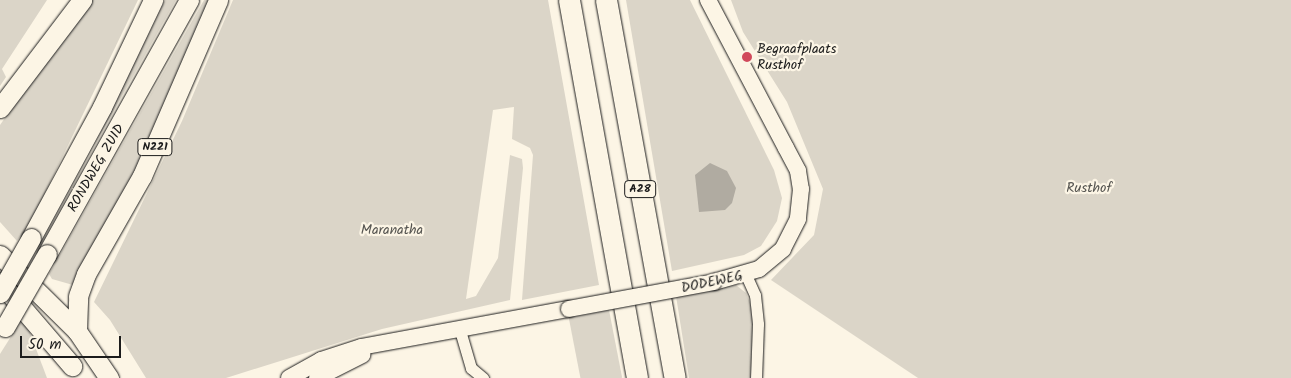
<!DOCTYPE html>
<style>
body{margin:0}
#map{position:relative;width:1291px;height:378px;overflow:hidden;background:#fcf5e5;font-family:Kalam,sans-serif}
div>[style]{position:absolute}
.green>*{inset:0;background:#dbd5c8;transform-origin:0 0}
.water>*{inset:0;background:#b0aba1}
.roads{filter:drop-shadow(0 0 1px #1c1c1c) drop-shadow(0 0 1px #1c1c1c)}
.street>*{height:11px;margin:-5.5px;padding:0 5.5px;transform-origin:5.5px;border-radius:5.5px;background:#fcf5e5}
.secondary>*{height:16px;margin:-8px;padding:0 8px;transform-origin:8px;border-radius:8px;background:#fcf5e5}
.primary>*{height:19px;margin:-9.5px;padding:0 9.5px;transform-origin:9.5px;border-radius:9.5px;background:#fcf5e5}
.highway>*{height:21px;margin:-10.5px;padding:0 10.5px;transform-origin:10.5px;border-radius:10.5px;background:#fcf5e5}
.bridges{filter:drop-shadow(0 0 1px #1c1c1c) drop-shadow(0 0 1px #1c1c1c)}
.secondary-bridge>*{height:16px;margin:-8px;padding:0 8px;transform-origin:8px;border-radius:8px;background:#fcf5e5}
.primary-bridge>*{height:19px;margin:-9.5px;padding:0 9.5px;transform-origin:9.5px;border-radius:9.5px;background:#fcf5e5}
.dots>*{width:14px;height:14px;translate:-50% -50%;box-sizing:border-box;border:2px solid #fcf5e5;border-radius:50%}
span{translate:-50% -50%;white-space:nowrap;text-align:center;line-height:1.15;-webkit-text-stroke:4.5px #fcf5e5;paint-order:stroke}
.shield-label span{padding:1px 4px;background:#fcf5e5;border:1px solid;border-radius:4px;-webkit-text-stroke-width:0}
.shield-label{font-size:12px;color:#1c1c1c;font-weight:700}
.poi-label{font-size:14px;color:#1c1c1c}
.left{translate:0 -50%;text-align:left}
.street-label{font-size:14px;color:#1c1c1c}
.park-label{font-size:14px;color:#555450}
.scale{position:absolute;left:20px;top:336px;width:101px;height:22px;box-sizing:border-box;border:2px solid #1c1c1c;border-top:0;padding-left:6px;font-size:15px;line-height:18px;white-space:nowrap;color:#1c1c1c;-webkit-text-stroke:4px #fcf5e5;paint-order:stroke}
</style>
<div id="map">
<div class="green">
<div style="clip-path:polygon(0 0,47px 0,2px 69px,6px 77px,0 86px)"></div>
<div style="clip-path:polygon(87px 0,138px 0,33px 218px,17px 241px,0 222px,0 125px)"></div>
<div style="clip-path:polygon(165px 0,176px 0,94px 146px)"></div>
<div style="clip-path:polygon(204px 0,213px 0,147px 152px,73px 285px,52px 279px,49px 274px)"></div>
<div style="clip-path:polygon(233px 0,548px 0,599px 285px,522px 300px,533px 155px,530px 148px,512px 139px,514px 107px,493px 110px,466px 299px,476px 296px,498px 258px,510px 155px,522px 159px,523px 168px,510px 300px,382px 329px,226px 378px,146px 378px,110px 320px,94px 302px,182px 121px)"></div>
<div style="clip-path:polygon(626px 0,690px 0,774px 170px,782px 198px,777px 221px,761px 246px,744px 255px,672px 271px)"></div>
<div style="clip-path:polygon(731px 0,1291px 0,1291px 378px,918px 378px,771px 280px,814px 235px,823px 189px,787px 102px,743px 32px)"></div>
<div style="clip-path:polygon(736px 285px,746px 293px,753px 310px,751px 378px,689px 378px,676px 296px)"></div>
<div style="left:609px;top:310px;width:69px;height:41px;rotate:79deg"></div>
<div style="clip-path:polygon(22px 319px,27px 325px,47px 378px,0 378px,0 354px)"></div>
</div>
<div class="water">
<div style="clip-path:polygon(710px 163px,727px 171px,736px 188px,732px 203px,725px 210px,699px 212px,695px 175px)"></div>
</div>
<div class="roads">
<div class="street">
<div style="left:746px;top:275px;width:22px;rotate:66deg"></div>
<div style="left:755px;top:295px;width:29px;rotate:84deg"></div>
<div style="left:758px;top:324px;width:54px;rotate:92.1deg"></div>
<div style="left:459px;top:327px;width:43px;rotate:73.7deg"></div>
<div style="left:471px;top:368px;width:16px;rotate:40deg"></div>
</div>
<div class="secondary">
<div style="left:708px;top:0;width:167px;rotate:62.2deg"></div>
<div style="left:786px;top:148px;width:26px;rotate:62deg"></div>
<div style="left:798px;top:171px;width:18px;rotate:81deg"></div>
<div style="left:801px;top:189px;width:30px;rotate:96deg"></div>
<div style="left:798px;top:219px;width:34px;rotate:117deg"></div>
<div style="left:783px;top:249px;width:31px;rotate:140deg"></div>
<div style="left:759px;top:269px;width:47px;rotate:163.9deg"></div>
<div style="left:289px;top:378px;width:37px;rotate:-29deg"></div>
<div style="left:321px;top:360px;width:42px;rotate:-18deg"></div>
<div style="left:361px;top:347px;width:211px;rotate:-10.4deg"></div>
<div style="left:317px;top:378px;width:51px;rotate:-27.1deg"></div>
</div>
<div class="primary">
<div style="left:0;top:108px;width:136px;rotate:-52.8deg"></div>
<div style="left:31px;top:238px;width:149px;rotate:-61.5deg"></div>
<div style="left:102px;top:107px;width:119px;rotate:-64.5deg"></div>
<div style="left:47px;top:254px;width:291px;rotate:-60.8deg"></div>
<div style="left:0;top:255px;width:108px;rotate:44.6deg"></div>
<div style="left:77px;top:331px;width:57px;rotate:55.8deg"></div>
<div style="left:0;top:282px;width:111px;rotate:49.4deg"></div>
<div style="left:77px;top:331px;width:35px;rotate:-88deg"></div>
<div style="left:78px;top:296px;width:23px;rotate:-70deg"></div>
<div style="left:86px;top:274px;width:113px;rotate:-60.3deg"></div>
<div style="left:142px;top:176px;width:192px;rotate:-66.6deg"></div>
</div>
<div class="highway">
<div style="left:569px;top:0;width:384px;rotate:79.8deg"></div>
<div style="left:606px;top:0;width:384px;rotate:79.7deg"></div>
</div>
</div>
<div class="bridges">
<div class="secondary-bridge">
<div style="left:569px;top:309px;width:147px;rotate:-10.5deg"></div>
</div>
<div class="primary-bridge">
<div style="left:0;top:293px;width:63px;rotate:-60.6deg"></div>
<div style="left:5px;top:327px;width:84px;rotate:-60.1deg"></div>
</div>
</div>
<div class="dots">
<div style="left:747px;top:57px;background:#d1495b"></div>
</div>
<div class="shield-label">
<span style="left:155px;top:147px">N221</span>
<span style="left:640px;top:189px">A28</span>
</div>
<div class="poi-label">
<span class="left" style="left:757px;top:57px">Begraafplaats<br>Rusthof</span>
</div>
<div class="street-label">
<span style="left:96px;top:168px;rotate:-60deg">RONDWEG ZUID</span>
<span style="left:712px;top:282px;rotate:-12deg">DODEWEG</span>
</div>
<div class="park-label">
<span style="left:1089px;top:188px">Rusthof</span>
<span style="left:392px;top:230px">Maranatha</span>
</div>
<div class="scale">50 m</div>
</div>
